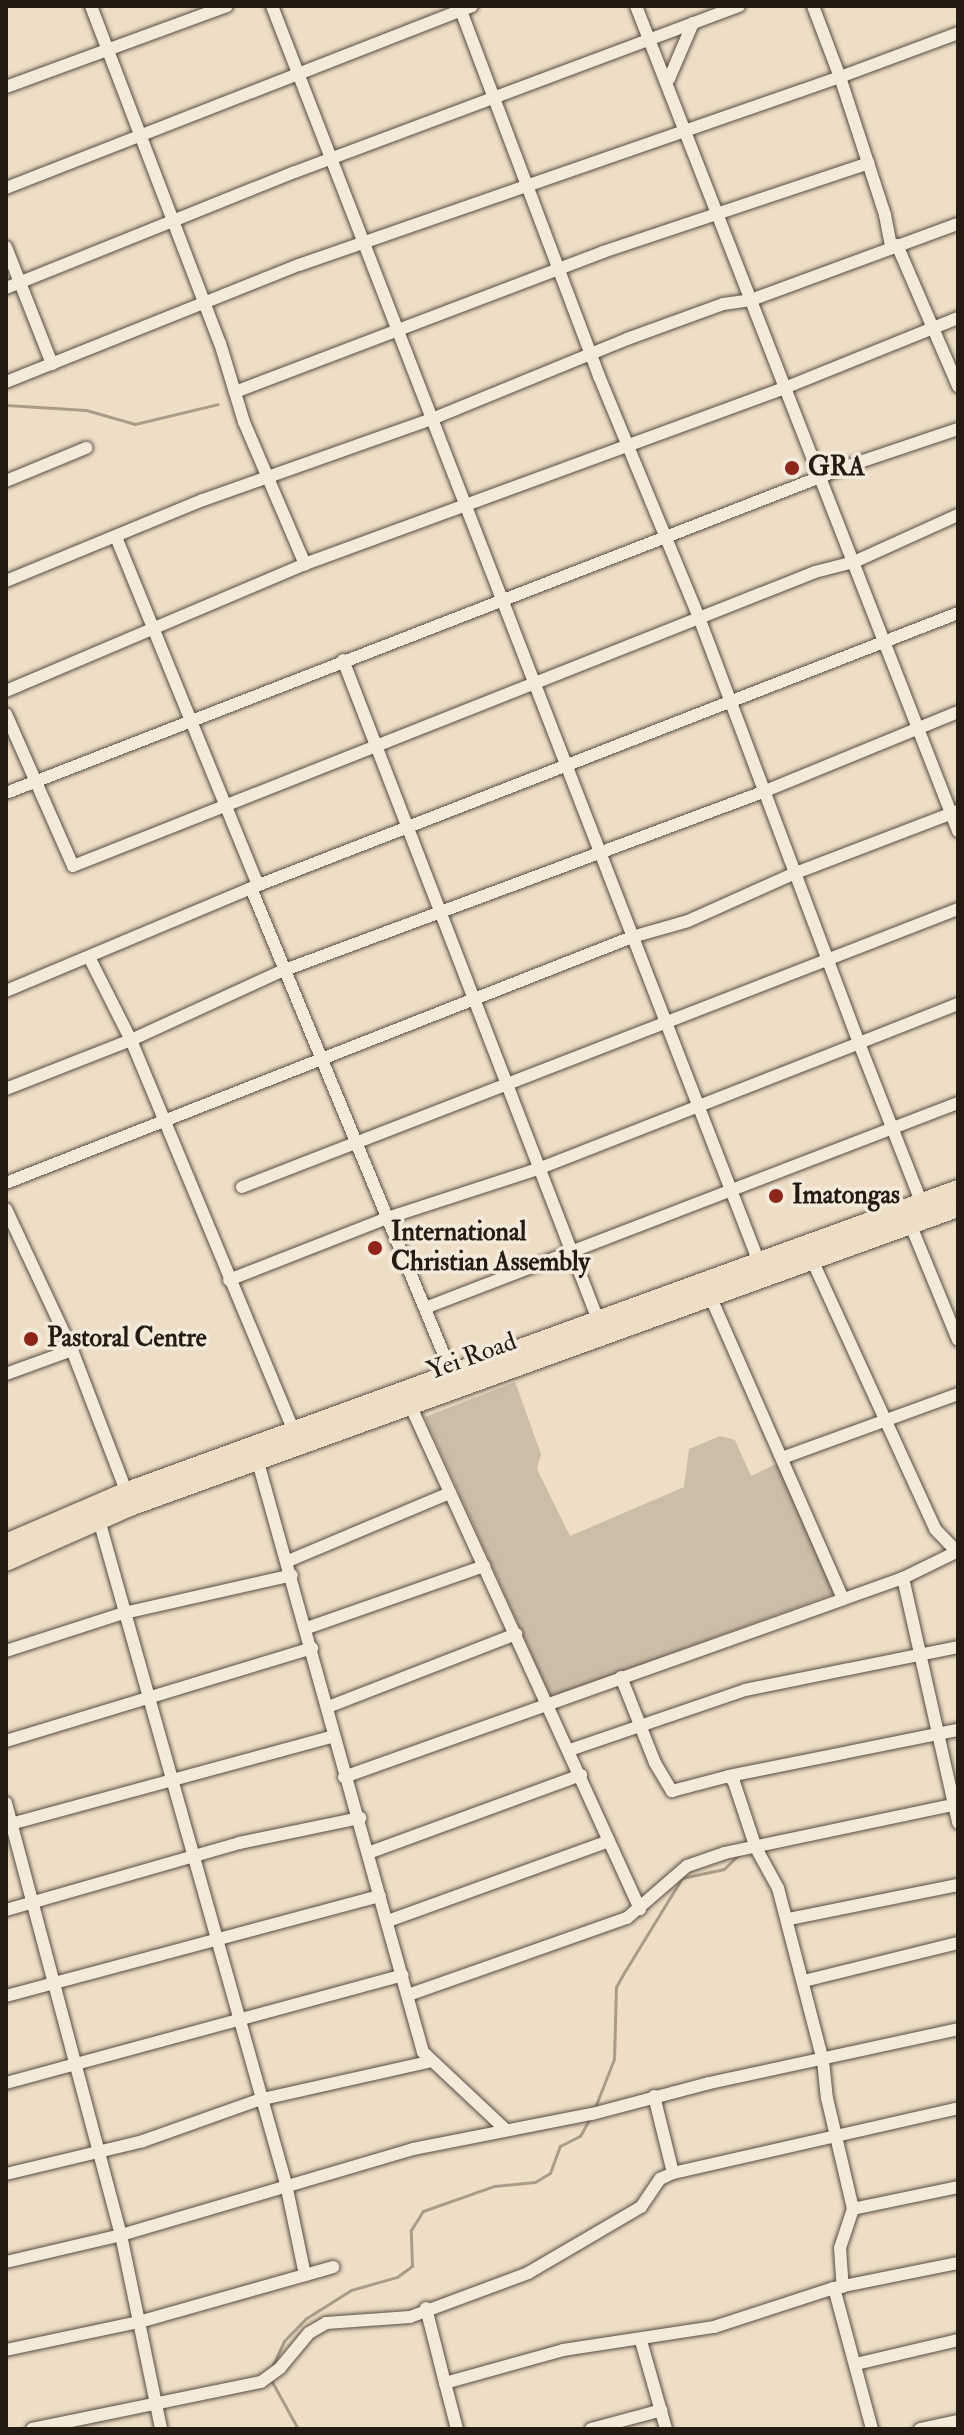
<!DOCTYPE html>
<style>
body{margin:0}
#map{position:relative;width:964px;height:2435px;overflow:hidden;background:#eedec6;font-family:"IM FELL Double Pica",serif}
div>[style]{position:absolute}
.green>*{inset:0;background:#ccbda8}
.stream>*{height:3px;margin:-1.5px;padding:0 1.5px;transform-origin:1.5px;border-radius:1.5px;background:#a99c89}
.roads{filter:drop-shadow(0 0 2px #564c40) drop-shadow(0 0 2px #564c40)}
.minor>*{height:12px;margin:-6px;padding:0 6px;transform-origin:6px;border-radius:6px;background:#f4eada}
.primary>*{height:18px;margin:-9px;padding:0 9px;transform-origin:9px;border-radius:9px;background:#eedec6}
.dots>*{width:22px;height:22px;translate:-50% -50%;box-sizing:border-box;border:4px solid #f4eada;border-radius:50%}
span{translate:-50% -50%;white-space:nowrap;text-align:center;line-height:1.15;-webkit-text-stroke:7px #f4eada;paint-order:stroke}
.poi-label{font-size:26px;color:#241c13;font-weight:700}
.left{translate:0 -50%;text-align:left}
.street-label{font-size:26px;color:#241c13}
.frame{position:absolute;inset:0;border:8px solid #241c13;pointer-events:none}
</style>
<div id="map">
<div class="green">
<div style="clip-path:polygon(515px 1382px,541px 1454px,537px 1469px,570px 1536px,684px 1487px,689px 1449px,720px 1436px,735px 1440px,751px 1476px,778px 1463px,836px 1593px,551px 1697px,425px 1417px)"></div>
</div>
<div class="stream">
<div style="left:6px;top:405px;width:80px;rotate:3.6deg"></div>
<div style="left:86px;top:410px;width:51px;rotate:15.9deg"></div>
<div style="left:135px;top:424px;width:85px;rotate:-13.5deg"></div>
<div style="left:594px;top:2110px;width:55px;rotate:-68.6deg"></div>
<div style="left:614px;top:2059px;width:72px;rotate:-88.4deg"></div>
<div style="left:616px;top:1987px;width:18px;rotate:-61deg"></div>
<div style="left:625px;top:1971px;width:109px;rotate:-58.5deg"></div>
<div style="left:682px;top:1878px;width:43px;rotate:-12.1deg"></div>
<div style="left:724px;top:1869px;width:20px;rotate:-45deg"></div>
<div style="left:271px;top:2369px;width:31px;rotate:-65deg"></div>
<div style="left:284px;top:2341px;width:30px;rotate:-46deg"></div>
<div style="left:305px;top:2319px;width:54px;rotate:-32.2deg"></div>
<div style="left:351px;top:2290px;width:48px;rotate:-15.8deg"></div>
<div style="left:397px;top:2277px;width:19px;rotate:-36deg"></div>
<div style="left:412px;top:2266px;width:36px;rotate:-92deg"></div>
<div style="left:411px;top:2230px;width:22px;rotate:-58deg"></div>
<div style="left:423px;top:2211px;width:75px;rotate:-19.4deg"></div>
<div style="left:494px;top:2186px;width:41px;rotate:-5.6deg"></div>
<div style="left:535px;top:2182px;width:17px;rotate:-31deg"></div>
<div style="left:550px;top:2173px;width:29px;rotate:-70deg"></div>
<div style="left:560px;top:2146px;width:22px;rotate:-27deg"></div>
<div style="left:580px;top:2136px;width:18px;rotate:-61deg"></div>
<div style="left:271px;top:2380px;width:56px;rotate:61.1deg"></div>
</div>
<div class="roads">
<div class="minor">
<div style="left:91px;top:6px;width:361px;rotate:69.1deg"></div>
<div style="left:220px;top:343px;width:83px;rotate:73.1deg"></div>
<div style="left:244px;top:422px;width:155px;rotate:66.8deg"></div>
<div style="left:272px;top:6px;width:1350px;rotate:68.81deg"></div>
<div style="left:636px;top:6px;width:886px;rotate:68.68deg"></div>
<div style="left:813px;top:6px;width:76px;rotate:69.2deg"></div>
<div style="left:840px;top:77px;width:126px;rotate:-20.4deg"></div>
<div style="left:669px;top:79px;width:61px;rotate:-66.8deg"></div>
<div style="left:6px;top:87px;width:235px;rotate:-20.1deg"></div>
<div style="left:6px;top:188px;width:500px;rotate:-21.33deg"></div>
<div style="left:897px;top:245px;width:154px;rotate:66.6deg"></div>
<div style="left:6px;top:247px;width:126px;rotate:68.5deg"></div>
<div style="left:6px;top:288px;width:311px;rotate:-21.9deg"></div>
<div style="left:295px;top:172px;width:474px;rotate:-20.5deg"></div>
<div style="left:6px;top:382px;width:315px;rotate:-21.8deg"></div>
<div style="left:299px;top:265px;width:573px;rotate:-19.16deg"></div>
<div style="left:840px;top:77px;width:145px;rotate:71.9deg"></div>
<div style="left:885px;top:215px;width:33px;rotate:79deg"></div>
<div style="left:235px;top:392px;width:394px;rotate:-20.8deg"></div>
<div style="left:603px;top:252px;width:280px;rotate:-18.5deg"></div>
<div style="left:6px;top:481px;width:87px;rotate:-22.4deg"></div>
<div style="left:116px;top:537px;width:376px;rotate:67.8deg"></div>
<div style="left:6px;top:581px;width:213px;rotate:-22.4deg"></div>
<div style="left:203px;top:500px;width:243px;rotate:-19.5deg"></div>
<div style="left:432px;top:419px;width:211px;rotate:-22.3deg"></div>
<div style="left:627px;top:339px;width:102px;rotate:-20deg"></div>
<div style="left:723px;top:304px;width:28px;rotate:-8deg"></div>
<div style="left:751px;top:300px;width:221px;rotate:-20.2deg"></div>
<div style="left:343px;top:660px;width:713px;rotate:68.87deg"></div>
<div style="left:6px;top:691px;width:325px;rotate:-23deg"></div>
<div style="left:305px;top:564px;width:508px;rotate:-20.15deg"></div>
<div style="left:782px;top:389px;width:190px;rotate:-22deg"></div>
<div style="left:6px;top:714px;width:166px;rotate:66.2deg"></div>
<div style="left:73px;top:866px;width:798px;rotate:-21.61deg"></div>
<div style="left:815px;top:572px;width:40px;rotate:-14.4deg"></div>
<div style="left:854px;top:562px;width:114px;rotate:-24.3deg"></div>
<div style="left:6px;top:793px;width:906px;rotate:-21.21deg"></div>
<div style="left:851px;top:465px;width:113px;rotate:-18.6deg"></div>
<div style="left:251px;top:888px;width:531px;rotate:67.54deg"></div>
<div style="left:90px;top:959px;width:91px;rotate:63.2deg"></div>
<div style="left:131px;top:1040px;width:430px;rotate:67.4deg"></div>
<div style="left:6px;top:991px;width:266px;rotate:-22.8deg"></div>
<div style="left:251px;top:888px;width:759px;rotate:-21.25deg"></div>
<div style="left:6px;top:1089px;width:134px;rotate:-21.4deg"></div>
<div style="left:131px;top:1040px;width:166px;rotate:-24.6deg"></div>
<div style="left:282px;top:971px;width:513px;rotate:-20.41deg"></div>
<div style="left:763px;top:792px;width:211px;rotate:-22.3deg"></div>
<div style="left:6px;top:1183px;width:673px;rotate:-21.45deg"></div>
<div style="left:632px;top:937px;width:58px;rotate:-15.9deg"></div>
<div style="left:688px;top:921px;width:115px;rotate:-24.1deg"></div>
<div style="left:793px;top:874px;width:177px;rotate:-20.9deg"></div>
<div style="left:242px;top:1187px;width:768px;rotate:-21.22deg"></div>
<div style="left:6px;top:1209px;width:156px;rotate:64.9deg"></div>
<div style="left:72px;top:1350px;width:156px;rotate:69deg"></div>
<div style="left:924px;top:1209px;width:178px;rotate:-111.4deg"></div>
<div style="left:859px;top:1043px;width:106px;rotate:-21.5deg"></div>
<div style="left:911px;top:1226px;width:123px;rotate:67.6deg"></div>
<div style="left:813px;top:1262px;width:294px;rotate:65.4deg"></div>
<div style="left:935px;top:1529px;width:33px;rotate:46deg"></div>
<div style="left:229px;top:1280px;width:170px;rotate:-21.4deg"></div>
<div style="left:387px;top:1218px;width:159px;rotate:-18deg"></div>
<div style="left:538px;top:1169px;width:345px;rotate:-21.4deg"></div>
<div style="left:859px;top:1043px;width:452px;rotate:-110.6deg"></div>
<div style="left:700px;top:620px;width:264px;rotate:-112.5deg"></div>
<div style="left:599px;top:376px;width:396px;rotate:-110.7deg"></div>
<div style="left:711px;top:1298px;width:328px;rotate:66.3deg"></div>
<div style="left:425px;top:1308px;width:571px;rotate:-21.04deg"></div>
<div style="left:6px;top:1374px;width:70px;rotate:-20deg"></div>
<div style="left:411px;top:1407px;width:552px;rotate:65.48deg"></div>
<div style="left:782px;top:1458px;width:187px;rotate:-20deg"></div>
<div style="left:258px;top:1462px;width:613px;rotate:74.38deg"></div>
<div style="left:423px;top:2052px;width:112px;rotate:43.2deg"></div>
<div style="left:99px;top:1520px;width:690px;rotate:74.27deg"></div>
<div style="left:286px;top:2184px;width:93px;rotate:78.2deg"></div>
<div style="left:288px;top:1561px;width:176px;rotate:-22.8deg"></div>
<div style="left:903px;top:1578px;width:251px;rotate:77.3deg"></div>
<div style="left:307px;top:1628px;width:188px;rotate:-19.3deg"></div>
<div style="left:6px;top:1651px;width:124px;rotate:-17.9deg"></div>
<div style="left:124px;top:1613px;width:172px;rotate:-12.7deg"></div>
<div style="left:621px;top:1677px;width:92px;rotate:68.4deg"></div>
<div style="left:655px;top:1763px;width:33px;rotate:59deg"></div>
<div style="left:672px;top:1791px;width:59px;rotate:-14.7deg"></div>
<div style="left:729px;top:1776px;width:8px;rotate:50deg"></div>
<div style="left:734px;top:1782px;width:70px;rotate:71.6deg"></div>
<div style="left:756px;top:1848px;width:46px;rotate:61.2deg"></div>
<div style="left:778px;top:1888px;width:179px;rotate:75.4deg"></div>
<div style="left:823px;top:2061px;width:37px;rotate:84deg"></div>
<div style="left:827px;top:2098px;width:114px;rotate:76.8deg"></div>
<div style="left:853px;top:2209px;width:41px;rotate:108.4deg"></div>
<div style="left:840px;top:2248px;width:39px;rotate:86deg"></div>
<div style="left:328px;top:1707px;width:202px;rotate:-21.2deg"></div>
<div style="left:6px;top:1741px;width:320px;rotate:-16.9deg"></div>
<div style="left:570px;top:1750px;width:185px;rotate:-18.9deg"></div>
<div style="left:745px;top:1690px;width:217px;rotate:-11.4deg"></div>
<div style="left:729px;top:1776px;width:234px;rotate:-11.4deg"></div>
<div style="left:344px;top:1777px;width:593px;rotate:-19.6deg"></div>
<div style="left:903px;top:1578px;width:57px;rotate:-26.1deg"></div>
<div style="left:6px;top:1803px;width:447px;rotate:75.1deg"></div>
<div style="left:121px;top:2235px;width:198px;rotate:78.3deg"></div>
<div style="left:7px;top:1825px;width:337px;rotate:-15.2deg"></div>
<div style="left:368px;top:1853px;width:227px;rotate:-20.1deg"></div>
<div style="left:6px;top:1910px;width:242px;rotate:-16deg"></div>
<div style="left:239px;top:1843px;width:124px;rotate:-11.7deg"></div>
<div style="left:789px;top:1919px;width:172px;rotate:-11.4deg"></div>
<div style="left:388px;top:1921px;width:235px;rotate:-19.9deg"></div>
<div style="left:804px;top:1981px;width:159px;rotate:-13.9deg"></div>
<div style="left:408px;top:1995px;width:232px;rotate:-19.4deg"></div>
<div style="left:627px;top:1918px;width:79px;rotate:-40.9deg"></div>
<div style="left:687px;top:1866px;width:40px;rotate:-18.9deg"></div>
<div style="left:725px;top:1853px;width:238px;rotate:-11.9deg"></div>
<div style="left:6px;top:1996px;width:387px;rotate:-15deg"></div>
<div style="left:6px;top:2083px;width:411px;rotate:-15.2deg"></div>
<div style="left:654px;top:2096px;width:79px;rotate:76.1deg"></div>
<div style="left:6px;top:2174px;width:141px;rotate:-13.5deg"></div>
<div style="left:143px;top:2141px;width:122px;rotate:-19.6deg"></div>
<div style="left:258px;top:2100px;width:174px;rotate:-12.6deg"></div>
<div style="left:853px;top:2209px;width:107px;rotate:-11.8deg"></div>
<div style="left:6px;top:2262px;width:118px;rotate:-13.2deg"></div>
<div style="left:121px;top:2235px;width:304px;rotate:-16.4deg"></div>
<div style="left:413px;top:2149px;width:182px;rotate:-11.1deg"></div>
<div style="left:592px;top:2114px;width:121px;rotate:-14.8deg"></div>
<div style="left:709px;top:2083px;width:255px;rotate:-12.2deg"></div>
<div style="left:834px;top:2288px;width:146px;rotate:74.9deg"></div>
<div style="left:426px;top:2308px;width:77px;rotate:75.8deg"></div>
<div style="left:641px;top:2341px;width:91px;rotate:74.1deg"></div>
<div style="left:6px;top:2350px;width:136px;rotate:-11.9deg"></div>
<div style="left:139px;top:2322px;width:202px;rotate:-15.8deg"></div>
<div style="left:856px;top:2364px;width:105px;rotate:-13.2deg"></div>
<div style="left:32px;top:2429px;width:234px;rotate:-11.6deg"></div>
<div style="left:261px;top:2382px;width:24px;rotate:-36deg"></div>
<div style="left:280px;top:2368px;width:45px;rotate:-50.4deg"></div>
<div style="left:309px;top:2333px;width:20px;rotate:-30deg"></div>
<div style="left:326px;top:2323px;width:84px;rotate:-4.1deg"></div>
<div style="left:410px;top:2317px;width:126px;rotate:-20.4deg"></div>
<div style="left:528px;top:2273px;width:131px;rotate:-30.3deg"></div>
<div style="left:641px;top:2207px;width:34px;rotate:-56deg"></div>
<div style="left:660px;top:2179px;width:14px;rotate:-25deg"></div>
<div style="left:673px;top:2173px;width:292px;rotate:-12.8deg"></div>
<div style="left:457px;top:2429px;width:48px;rotate:-104.6deg"></div>
<div style="left:445px;top:2383px;width:123px;rotate:-15.6deg"></div>
<div style="left:563px;top:2350px;width:153px;rotate:-8.7deg"></div>
<div style="left:714px;top:2327px;width:126px;rotate:-18deg"></div>
<div style="left:834px;top:2288px;width:126px;rotate:-11.4deg"></div>
<div style="left:591px;top:2429px;width:73px;rotate:-15deg"></div>
<div style="left:920px;top:2429px;width:39px;rotate:-12deg"></div>
</div>
<div class="primary">
<div style="left:6px;top:1543px;width:132px;rotate:-23.3deg"></div>
<div style="left:127px;top:1491px;width:884px;rotate:-19.97deg"></div>
<div style="left:6px;top:1562px;width:136px;rotate:-23.9deg"></div>
<div style="left:130px;top:1507px;width:880px;rotate:-19.86deg"></div>
</div>
</div>
<div class="dots">
<div style="left:792px;top:468px;background:#8f2418"></div>
<div style="left:776px;top:1196px;background:#8f2418"></div>
<div style="left:375px;top:1248px;background:#8f2418"></div>
<div style="left:31px;top:1339px;background:#8f2418"></div>
</div>
<div class="poi-label">
<span class="left" style="left:808px;top:468px">GRA</span>
<span class="left" style="left:792px;top:1196px">Imatongas</span>
<span class="left" style="left:391px;top:1248px">International<br>Christian Assembly</span>
<span class="left" style="left:47px;top:1339px">Pastoral Centre</span>
</div>
<div class="street-label">
<span style="left:472px;top:1357px;rotate:-20deg">Yei Road</span>
</div>
<div class="frame"></div>
</div>
